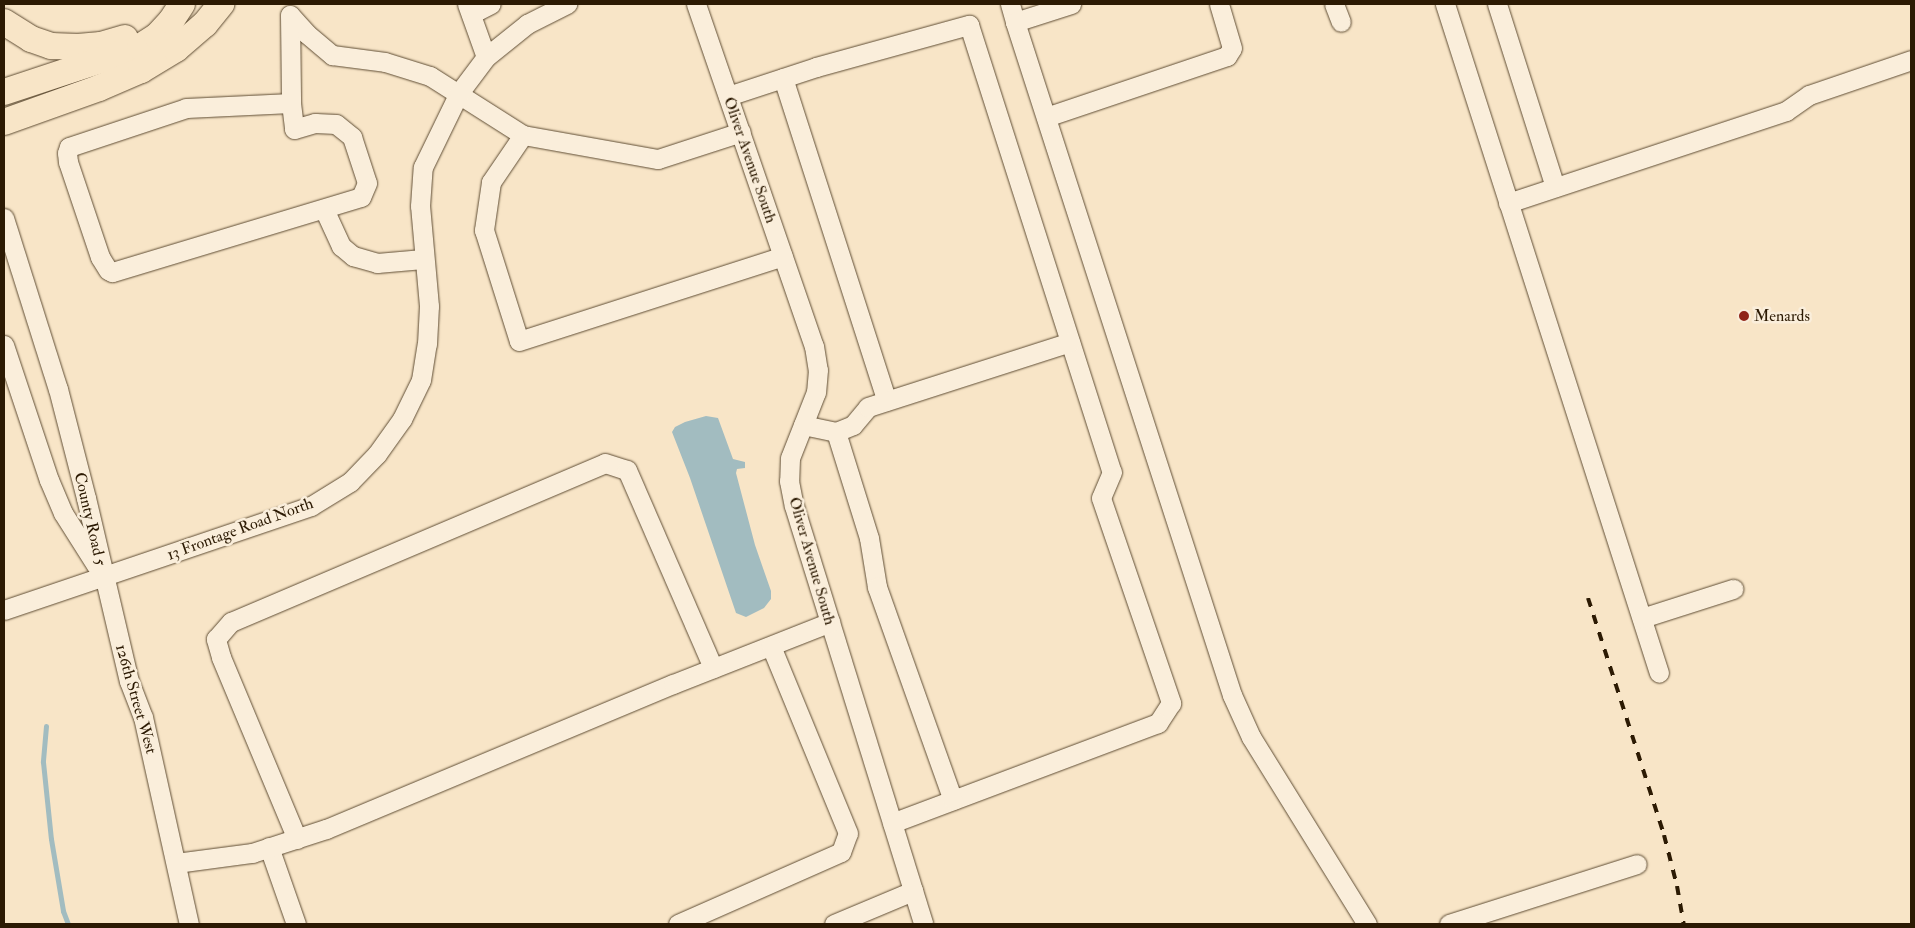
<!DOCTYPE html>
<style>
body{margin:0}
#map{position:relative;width:1915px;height:928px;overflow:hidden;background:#f8e5c7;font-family:"IM FELL Double Pica",serif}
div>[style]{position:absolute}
.water>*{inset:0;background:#a2bcc0}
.stream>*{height:5px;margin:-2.5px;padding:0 2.5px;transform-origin:2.5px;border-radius:2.5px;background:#a2bcc0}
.roads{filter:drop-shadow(0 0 1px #5f4d34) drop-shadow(0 0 1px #5f4d34)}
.minor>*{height:19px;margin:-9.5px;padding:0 9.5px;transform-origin:9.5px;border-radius:9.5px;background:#faeedb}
.highway>*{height:26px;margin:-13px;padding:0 13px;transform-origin:13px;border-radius:13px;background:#f8e5c7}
.rail>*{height:4px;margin-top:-2px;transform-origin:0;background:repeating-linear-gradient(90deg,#2c1a03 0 9px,transparent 0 18px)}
.dots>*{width:14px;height:14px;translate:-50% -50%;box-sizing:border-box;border:2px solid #faeedb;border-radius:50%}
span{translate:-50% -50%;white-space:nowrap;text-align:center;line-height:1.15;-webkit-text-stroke:5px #faeedb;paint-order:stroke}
.street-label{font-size:16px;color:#2c1a03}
.poi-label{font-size:16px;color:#2c1a03}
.left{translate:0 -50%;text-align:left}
.frame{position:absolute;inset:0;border:5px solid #2c1a03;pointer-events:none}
</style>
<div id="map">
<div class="water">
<div style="clip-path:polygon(706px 416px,718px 418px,733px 459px,745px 462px,745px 468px,737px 469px,736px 473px,755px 545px,771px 591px,771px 599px,764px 608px,746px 617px,736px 613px,690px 478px,672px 432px,675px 427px,685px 422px)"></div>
</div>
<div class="stream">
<div style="left:46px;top:726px;width:36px;rotate:95deg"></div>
<div style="left:43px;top:762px;width:77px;rotate:84.1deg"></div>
<div style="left:51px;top:839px;width:73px;rotate:80.5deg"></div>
<div style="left:63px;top:911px;width:14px;rotate:69deg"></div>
</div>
<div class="roads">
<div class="minor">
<div style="left:467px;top:4px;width:56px;rotate:70.3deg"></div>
<div style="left:696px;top:4px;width:362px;rotate:71deg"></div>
<div style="left:814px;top:346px;width:24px;rotate:81deg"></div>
<div style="left:818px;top:370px;width:22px;rotate:95deg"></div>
<div style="left:816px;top:392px;width:71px;rotate:111.5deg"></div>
<div style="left:790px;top:458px;width:23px;rotate:92deg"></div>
<div style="left:789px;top:481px;width:25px;rotate:79deg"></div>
<div style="left:794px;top:506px;width:437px;rotate:72.8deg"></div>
<div style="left:1010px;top:4px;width:19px;rotate:74deg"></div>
<div style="left:1015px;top:22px;width:59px;rotate:-17.8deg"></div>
<div style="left:1334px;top:4px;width:19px;rotate:69deg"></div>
<div style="left:1445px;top:4px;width:702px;rotate:72.26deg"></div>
<div style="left:1497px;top:4px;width:192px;rotate:72.4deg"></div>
<div style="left:471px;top:14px;width:22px;rotate:-27deg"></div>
<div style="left:290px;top:15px;width:88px;rotate:89.3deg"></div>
<div style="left:291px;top:103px;width:26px;rotate:83deg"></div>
<div style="left:294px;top:129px;width:22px;rotate:-16deg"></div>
<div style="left:315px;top:123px;width:21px;rotate:3deg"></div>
<div style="left:336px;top:124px;width:21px;rotate:39deg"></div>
<div style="left:352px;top:137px;width:48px;rotate:71.9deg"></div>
<div style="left:367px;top:183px;width:15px;rotate:113deg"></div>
<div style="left:361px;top:197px;width:260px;rotate:163.2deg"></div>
<div style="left:112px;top:272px;width:4px;rotate:-153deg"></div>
<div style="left:108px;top:270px;width:15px;rotate:-122deg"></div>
<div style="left:100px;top:257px;width:100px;rotate:-108.6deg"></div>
<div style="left:68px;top:162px;width:9px;rotate:-96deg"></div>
<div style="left:67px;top:153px;width:6px;rotate:-72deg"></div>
<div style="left:69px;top:147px;width:123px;rotate:-18.4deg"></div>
<div style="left:186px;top:108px;width:105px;rotate:-2.7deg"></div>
<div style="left:290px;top:15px;width:25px;rotate:48deg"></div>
<div style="left:307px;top:34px;width:33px;rotate:40deg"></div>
<div style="left:332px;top:55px;width:53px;rotate:7.5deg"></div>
<div style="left:385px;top:62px;width:47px;rotate:17.3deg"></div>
<div style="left:430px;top:76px;width:110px;rotate:32.4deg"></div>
<div style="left:523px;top:135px;width:57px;rotate:124.2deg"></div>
<div style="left:491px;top:182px;width:49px;rotate:98.3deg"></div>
<div style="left:484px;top:230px;width:116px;rotate:72.5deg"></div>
<div style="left:519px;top:341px;width:277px;rotate:-17.8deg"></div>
<div style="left:1015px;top:22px;width:707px;rotate:72.13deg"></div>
<div style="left:1232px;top:695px;width:46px;rotate:65.7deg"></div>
<div style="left:1251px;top:737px;width:220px;rotate:58.2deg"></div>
<div style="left:783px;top:78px;width:339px;rotate:72.2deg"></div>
<div style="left:728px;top:96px;width:93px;rotate:-18.2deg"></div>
<div style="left:816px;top:67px;width:159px;rotate:-15.4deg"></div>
<div style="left:969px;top:25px;width:469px;rotate:72.3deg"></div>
<div style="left:1112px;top:472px;width:28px;rotate:113deg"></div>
<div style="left:1101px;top:498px;width:217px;rotate:71.1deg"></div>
<div style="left:1171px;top:703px;width:24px;rotate:123deg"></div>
<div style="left:1158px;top:723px;width:284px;rotate:159.4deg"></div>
<div style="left:1046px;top:117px;width:191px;rotate:-18.6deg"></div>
<div style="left:1227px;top:56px;width:9px;rotate:-58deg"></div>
<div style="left:1232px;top:48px;width:46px;rotate:-106.5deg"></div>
<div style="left:523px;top:135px;width:137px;rotate:10.1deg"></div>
<div style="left:658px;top:159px;width:87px;rotate:-18deg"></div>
<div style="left:1508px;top:203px;width:293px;rotate:-18.3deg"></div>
<div style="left:1786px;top:111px;width:28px;rotate:-35deg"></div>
<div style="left:1809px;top:95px;width:108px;rotate:-18.9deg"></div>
<div style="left:324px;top:209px;width:41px;rotate:65.3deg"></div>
<div style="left:341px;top:246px;width:16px;rotate:40deg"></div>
<div style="left:353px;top:256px;width:25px;rotate:16deg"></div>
<div style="left:377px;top:263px;width:46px;rotate:-5deg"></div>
<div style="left:4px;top:218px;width:179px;rotate:72.5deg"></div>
<div style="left:58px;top:389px;width:113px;rotate:75.6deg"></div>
<div style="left:86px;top:498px;width:188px;rotate:76.8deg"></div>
<div style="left:129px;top:681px;width:39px;rotate:69deg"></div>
<div style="left:143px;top:717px;width:212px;rotate:77.5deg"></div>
<div style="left:4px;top:345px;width:142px;rotate:71.6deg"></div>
<div style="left:49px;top:480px;width:36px;rotate:67deg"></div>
<div style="left:63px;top:513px;width:62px;rotate:57.6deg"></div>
<div style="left:803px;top:425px;width:34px;rotate:12deg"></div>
<div style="left:836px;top:432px;width:18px;rotate:-22deg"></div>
<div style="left:853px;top:425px;width:23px;rotate:-50deg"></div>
<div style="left:868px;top:407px;width:212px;rotate:-17.8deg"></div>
<div style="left:836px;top:432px;width:111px;rotate:72.7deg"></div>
<div style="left:869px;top:538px;width:50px;rotate:80.7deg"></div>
<div style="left:877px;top:587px;width:226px;rotate:70.4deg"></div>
<div style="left:4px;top:610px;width:324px;rotate:-18.7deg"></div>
<div style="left:311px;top:506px;width:46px;rotate:-31.6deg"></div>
<div style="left:350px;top:482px;width:39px;rotate:-46deg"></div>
<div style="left:377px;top:454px;width:43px;rotate:-54.5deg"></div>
<div style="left:402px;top:419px;width:43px;rotate:-64deg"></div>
<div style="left:421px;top:380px;width:36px;rotate:-81deg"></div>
<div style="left:427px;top:344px;width:38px;rotate:-87deg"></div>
<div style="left:429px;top:306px;width:100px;rotate:-95.1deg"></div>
<div style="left:420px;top:206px;width:39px;rotate:-86deg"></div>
<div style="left:423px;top:167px;width:82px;rotate:-64.1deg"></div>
<div style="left:459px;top:93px;width:45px;rotate:-53.1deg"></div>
<div style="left:486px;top:57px;width:53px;rotate:-38.8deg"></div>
<div style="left:527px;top:24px;width:45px;rotate:-26.6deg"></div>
<div style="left:1642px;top:618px;width:96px;rotate:-17.7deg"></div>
<div style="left:297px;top:839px;width:197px;rotate:-112.7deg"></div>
<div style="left:221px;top:657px;width:19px;rotate:-106deg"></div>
<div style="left:216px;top:639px;width:23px;rotate:-49deg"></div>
<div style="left:231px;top:622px;width:406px;rotate:-23deg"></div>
<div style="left:605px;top:463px;width:23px;rotate:18deg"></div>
<div style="left:627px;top:470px;width:216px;rotate:66.5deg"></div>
<div style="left:269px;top:847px;width:82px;rotate:70.7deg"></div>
<div style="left:176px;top:863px;width:77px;rotate:-7.5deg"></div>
<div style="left:252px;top:853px;width:78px;rotate:-18deg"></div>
<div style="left:326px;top:829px;width:376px;rotate:-22.7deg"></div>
<div style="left:673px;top:684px;width:169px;rotate:-21.5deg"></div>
<div style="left:678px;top:924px;width:178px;rotate:-23.8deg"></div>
<div style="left:841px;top:852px;width:20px;rotate:-70deg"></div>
<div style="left:848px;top:833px;width:202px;rotate:-112.4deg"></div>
<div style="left:834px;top:924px;width:86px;rotate:-22.7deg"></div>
<div style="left:1449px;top:924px;width:197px;rotate:-17.7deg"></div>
</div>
<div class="highway">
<div style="left:4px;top:22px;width:32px;rotate:32deg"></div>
<div style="left:31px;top:39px;width:21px;rotate:19deg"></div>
<div style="left:51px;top:46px;width:27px;rotate:2deg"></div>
<div style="left:78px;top:47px;width:23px;rotate:-5deg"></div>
<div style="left:101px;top:45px;width:25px;rotate:-16deg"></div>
<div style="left:4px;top:92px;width:143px;rotate:-18.3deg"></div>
<div style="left:140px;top:47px;width:20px;rotate:-33deg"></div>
<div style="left:157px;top:36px;width:21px;rotate:-47deg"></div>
<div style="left:171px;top:21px;width:20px;rotate:-57deg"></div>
<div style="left:4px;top:122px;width:101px;rotate:-19.7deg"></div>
<div style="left:99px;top:88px;width:46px;rotate:-23.2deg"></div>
<div style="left:141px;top:70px;width:41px;rotate:-31deg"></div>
<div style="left:176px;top:49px;width:38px;rotate:-41deg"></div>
<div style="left:205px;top:24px;width:26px;rotate:-51deg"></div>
</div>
</div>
<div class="rail">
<div style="left:1588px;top:598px;width:249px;rotate:72.2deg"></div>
<div style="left:1664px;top:835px;width:53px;rotate:75.7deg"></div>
<div style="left:1677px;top:886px;width:39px;rotate:80deg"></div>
</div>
<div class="dots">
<div style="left:1744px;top:316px;background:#8f2418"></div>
</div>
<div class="street-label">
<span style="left:750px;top:160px;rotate:71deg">Oliver Avenue South</span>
<span style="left:90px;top:519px;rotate:77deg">County Road 5</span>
<span style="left:240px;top:529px;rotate:-20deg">13 Frontage Road North</span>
<span style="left:812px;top:561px;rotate:74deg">Oliver Avenue South</span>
<span style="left:136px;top:699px;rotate:74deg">126th Street West</span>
</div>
<div class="poi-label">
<span class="left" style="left:1754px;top:316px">Menards</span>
</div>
<div class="frame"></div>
</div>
